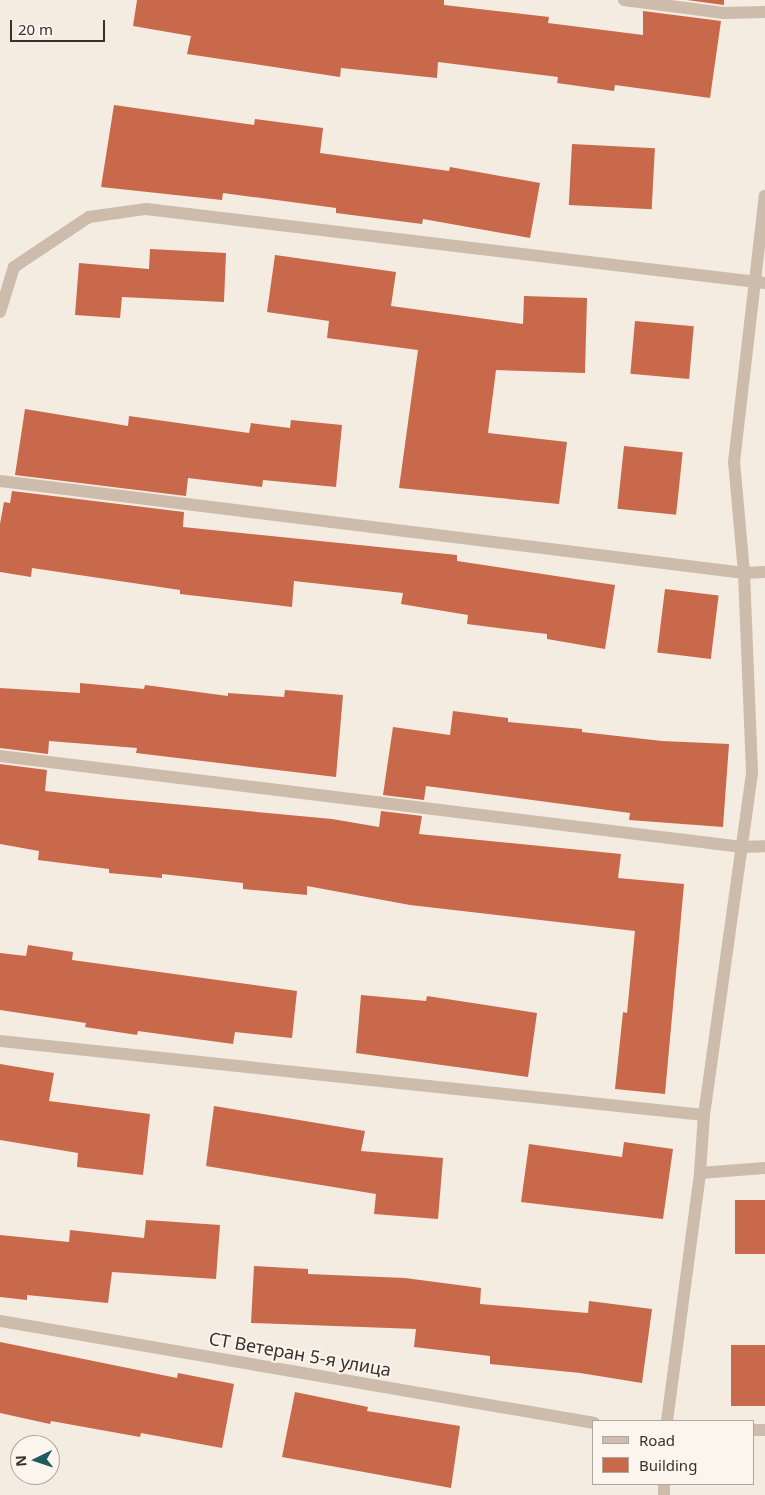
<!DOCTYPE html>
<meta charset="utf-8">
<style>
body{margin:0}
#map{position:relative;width:765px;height:1495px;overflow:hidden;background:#f4ebe1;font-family:"Noto Sans",sans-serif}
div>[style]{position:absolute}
.building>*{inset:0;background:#c8694b;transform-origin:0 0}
.lane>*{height:12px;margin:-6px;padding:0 6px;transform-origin:6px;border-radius:6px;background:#cdbbac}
.street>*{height:12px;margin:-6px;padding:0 6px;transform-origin:6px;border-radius:6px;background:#cdbbac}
span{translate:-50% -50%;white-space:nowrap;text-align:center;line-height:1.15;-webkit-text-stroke:4px #fbf5ee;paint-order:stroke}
.street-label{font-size:18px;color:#3b302b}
.legend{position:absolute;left:592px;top:1420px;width:162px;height:65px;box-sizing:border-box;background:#fbf5ee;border:1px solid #aea6a0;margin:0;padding:6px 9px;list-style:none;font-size:15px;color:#3b302b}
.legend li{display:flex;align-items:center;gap:10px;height:25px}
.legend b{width:25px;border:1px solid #aea6a0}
.north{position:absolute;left:10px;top:1435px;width:50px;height:50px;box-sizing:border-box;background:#fbf5ee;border:1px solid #aea6a0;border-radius:50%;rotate:266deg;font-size:14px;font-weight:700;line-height:20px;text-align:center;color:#3b302b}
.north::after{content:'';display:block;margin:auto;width:18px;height:22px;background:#1f5a5e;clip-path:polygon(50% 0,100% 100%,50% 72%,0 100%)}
.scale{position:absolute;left:10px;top:20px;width:95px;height:22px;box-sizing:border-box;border:2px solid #3b302b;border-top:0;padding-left:6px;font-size:15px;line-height:18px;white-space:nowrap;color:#3b302b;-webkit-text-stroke:4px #fbf5ee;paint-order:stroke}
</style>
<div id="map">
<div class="building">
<div style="clip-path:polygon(137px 0,444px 0,444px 5px,549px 17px,548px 23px,643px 35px,643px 11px,721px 21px,710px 98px,615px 85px,614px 91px,557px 83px,558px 77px,438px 62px,437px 78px,341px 68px,340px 77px,187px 54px,191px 36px,133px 26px)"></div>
<div style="clip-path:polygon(687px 0,724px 0,724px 5px)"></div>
<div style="clip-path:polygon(114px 105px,254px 125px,255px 119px,323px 128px,320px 153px,449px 171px,450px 167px,540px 183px,530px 238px,423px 219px,422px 224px,336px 213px,336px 208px,223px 193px,222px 200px,101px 187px)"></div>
<div style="left:572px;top:144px;width:83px;height:61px;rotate:3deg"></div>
<div style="clip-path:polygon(150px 249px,226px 253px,224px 302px,122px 297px,120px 318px,75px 315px,79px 263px,149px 269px)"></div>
<div style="clip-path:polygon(275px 255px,396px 272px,391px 306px,523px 324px,524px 296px,587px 298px,585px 373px,496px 370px,488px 433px,567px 442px,559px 504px,399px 488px,418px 350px,327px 338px,329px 321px,267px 312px)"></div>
<div style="left:635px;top:321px;width:59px;height:53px;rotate:5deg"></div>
<div style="clip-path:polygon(25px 409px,128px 426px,129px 416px,249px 433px,251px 423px,290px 428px,291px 420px,342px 425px,336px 487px,263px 480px,262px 487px,188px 478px,186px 496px,15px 475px)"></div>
<div style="left:624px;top:446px;width:59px;height:63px;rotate:6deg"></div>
<div style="clip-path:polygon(12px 491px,184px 512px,183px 527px,457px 555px,457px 561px,615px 585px,605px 649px,547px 639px,547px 634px,467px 624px,468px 615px,401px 604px,403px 593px,294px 581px,292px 607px,180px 594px,180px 590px,32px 568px,31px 577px,0 572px,0 524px,4px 502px,10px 503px)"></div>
<div style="left:665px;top:589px;width:54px;height:64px;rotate:7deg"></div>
<div style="clip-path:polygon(80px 683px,144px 689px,145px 685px,228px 696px,228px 693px,284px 697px,285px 690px,343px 695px,336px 777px,136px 753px,137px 748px,49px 741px,48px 754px,0 748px,0 688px,80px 693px)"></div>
<div style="clip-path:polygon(453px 711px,508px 718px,508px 722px,582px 729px,582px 732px,662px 741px,729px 744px,723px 827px,629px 820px,630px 813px,426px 786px,424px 800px,383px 795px,393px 727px,450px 735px)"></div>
<div style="clip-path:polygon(0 764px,47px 770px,45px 791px,109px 798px,332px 819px,379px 827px,381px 811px,422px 816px,419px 834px,621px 854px,618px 878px,684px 884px,665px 1094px,615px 1089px,623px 1012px,627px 1013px,635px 931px,410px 905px,307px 886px,307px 895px,243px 889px,243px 883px,162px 874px,162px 878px,109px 873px,109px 869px,38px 860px,39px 851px,0 844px)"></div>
<div style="clip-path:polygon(28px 945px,73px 952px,72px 960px,297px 991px,292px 1038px,235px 1032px,233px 1044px,138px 1031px,137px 1035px,85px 1027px,86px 1023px,0 1010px,0 953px,26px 956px)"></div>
<div style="clip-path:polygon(361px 995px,426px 1001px,427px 996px,537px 1013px,528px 1077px,356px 1053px)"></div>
<div style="clip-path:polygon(0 1064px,54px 1073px,49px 1101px,150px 1114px,143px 1175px,77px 1167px,78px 1153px,0 1140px)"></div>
<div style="clip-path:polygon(214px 1106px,365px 1131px,361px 1151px,443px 1158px,438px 1219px,374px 1214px,376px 1194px,206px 1166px)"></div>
<div style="clip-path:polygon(624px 1142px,673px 1149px,663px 1219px,521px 1202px,529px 1144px,622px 1157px)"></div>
<div style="left:735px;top:1200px;width:30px;height:54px"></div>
<div style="clip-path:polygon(146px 1220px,220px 1225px,216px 1279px,112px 1272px,108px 1303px,27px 1295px,27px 1300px,0 1297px,0 1235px,69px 1242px,70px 1230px,144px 1238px)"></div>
<div style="clip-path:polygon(254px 1266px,308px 1269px,308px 1274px,405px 1278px,481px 1288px,480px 1304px,588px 1313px,589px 1301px,652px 1309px,642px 1383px,580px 1373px,490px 1364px,490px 1356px,414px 1347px,416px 1329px,251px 1323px)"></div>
<div style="clip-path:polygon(0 1342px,177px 1378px,178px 1373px,234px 1384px,222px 1448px,141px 1433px,140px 1437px,51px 1421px,50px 1424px,0 1413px)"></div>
<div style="left:731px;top:1345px;width:34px;height:61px"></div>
<div style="clip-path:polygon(295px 1392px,368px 1407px,367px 1411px,460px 1426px,451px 1488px,282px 1457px)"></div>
</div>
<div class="lane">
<div style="left:624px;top:0;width:101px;rotate:7.4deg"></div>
<div style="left:724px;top:13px;width:41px;rotate:-1.4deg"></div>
</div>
<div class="street">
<div style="left:0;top:312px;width:47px;rotate:-72.7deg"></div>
<div style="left:14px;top:267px;width:90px;rotate:-33.7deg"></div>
<div style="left:89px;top:217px;width:58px;rotate:-8deg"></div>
<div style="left:146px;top:209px;width:623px;rotate:6.82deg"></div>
<div style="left:0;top:481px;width:750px;rotate:7.05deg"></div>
<div style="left:744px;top:573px;width:21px;rotate:-3deg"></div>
<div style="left:0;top:756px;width:748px;rotate:6.99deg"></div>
<div style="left:742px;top:847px;width:23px;rotate:-2deg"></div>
<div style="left:0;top:1041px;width:708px;rotate:6deg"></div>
<div style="left:700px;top:1173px;width:65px;rotate:-4.4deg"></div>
<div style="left:0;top:1321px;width:603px;rotate:9.74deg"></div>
<div style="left:667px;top:1421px;width:250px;rotate:-82.4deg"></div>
<div style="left:700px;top:1173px;width:58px;rotate:-86.1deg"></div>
<div style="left:704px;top:1115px;width:346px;rotate:-82deg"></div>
<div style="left:752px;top:772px;width:199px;rotate:-92.3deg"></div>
<div style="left:744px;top:573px;width:111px;rotate:-95.1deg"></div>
<div style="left:734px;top:462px;width:268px;rotate:-83.4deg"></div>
<div style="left:754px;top:1430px;width:11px"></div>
<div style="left:664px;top:1495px;width:11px;rotate:-90deg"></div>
</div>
<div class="street-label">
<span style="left:300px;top:1354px;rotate:10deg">СТ Ветеран 5-я улица</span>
</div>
<ul class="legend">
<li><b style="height:6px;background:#cdbbac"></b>Road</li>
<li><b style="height:14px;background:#c8694b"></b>Building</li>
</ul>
<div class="north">N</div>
<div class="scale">20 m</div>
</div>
